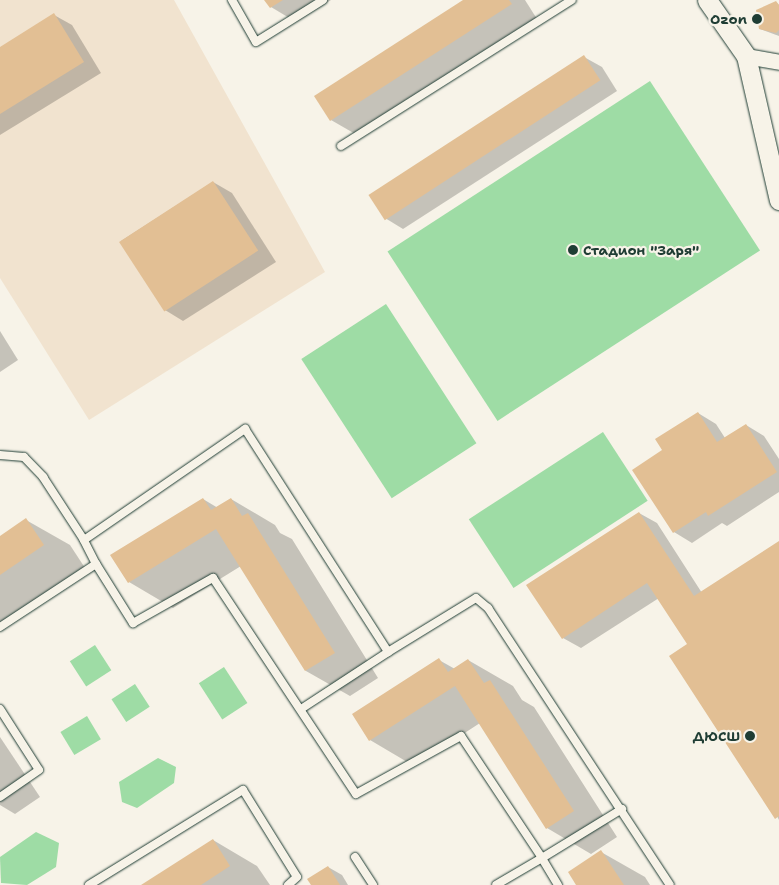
<!DOCTYPE html>
<meta charset="utf-8">
<style>
body{margin:0}
#map{position:relative;width:779px;height:885px;overflow:hidden;background:#f7f3e8;font-family:"Shantell Sans",sans-serif}
div>[style]{position:absolute}
.built>*{inset:0;background:#f1e3cf}
.green>*{inset:0;background:#9edca5;transform-origin:0 0}
.shadow>*{inset:0;background:#0003}
.building>*{inset:0;background:#e2bf94;transform-origin:0 0}
.roads{filter:drop-shadow(0 0 1px #1f3d34) drop-shadow(0 0 1px #1f3d34)}
.service>*{height:8px;margin:-4px;padding:0 4px;transform-origin:4px;border-radius:4px;background:#f7f3e8}
.minor>*{height:15px;margin:-7.5px;padding:0 7.5px;transform-origin:7.5px;border-radius:7.5px;background:#f7f3e8}
.tertiary>*{height:19px;margin:-9.5px;padding:0 9.5px;transform-origin:9.5px;border-radius:9.5px;background:#f7f3e8}
.dots>*{width:14px;height:14px;translate:-50% -50%;box-sizing:border-box;border:2px solid #f7f3e8;border-radius:50%}
span{translate:-50% -50%;white-space:nowrap;text-align:center;line-height:1.15;-webkit-text-stroke:4.5px #f7f3e8;paint-order:stroke}
.poi-label{font-size:14px;color:#1f3d34;font-weight:700}
.right{translate:-100% -50%;text-align:right}
.left{translate:0 -50%;text-align:left}
</style>
<div id="map">
<div class="built">
<div style="clip-path:polygon(0 0,174px 0,325px 272px,89px 420px,0 278px)"></div>
</div>
<div class="green">
<div style="left:650px;top:81px;width:202px;height:313px;rotate:57deg"></div>
<div style="left:386px;top:304px;width:166px;height:101px;rotate:57deg"></div>
<div style="left:603px;top:432px;width:82px;height:160px;rotate:57deg"></div>
<div style="left:95px;top:645px;width:30px;height:30px;rotate:57deg"></div>
<div style="left:224px;top:667px;width:43px;height:30px;rotate:57deg"></div>
<div style="left:135px;top:684px;width:27px;height:28px;rotate:57deg"></div>
<div style="left:87px;top:716px;width:27px;height:31px;rotate:59deg"></div>
<div style="clip-path:polygon(158px 758px,176px 767px,174px 783px,137px 808px,122px 802px,119px 782px)"></div>
<div style="clip-path:polygon(36px 832px,59px 843px,56px 867px,27px 885px,1px 883px,0 857px)"></div>
</div>
<div class="shadow">
<div style="clip-path:polygon(266px 0,331px 0,296px 22px,271px 7px)"></div>
<div style="clip-path:polygon(465px 0,525px 0,537px 19px,357px 135px,331px 120px)"></div>
<div style="clip-path:polygon(776px 2px,779px 5px,779px 36px,760px 29px)"></div>
<div style="clip-path:polygon(54px 15px,72px 25px,101px 73px,0 135px,0 48px)"></div>
<div style="clip-path:polygon(584px 57px,602px 67px,617px 91px,403px 229px,385px 218px)"></div>
<div style="clip-path:polygon(213px 182px,232px 193px,276px 262px,183px 321px,165px 310px,121px 241px)"></div>
<div style="clip-path:polygon(0 331px,18px 360px,0 372px)"></div>
<div style="clip-path:polygon(698px 413px,716px 424px,725px 438px,746px 425px,764px 436px,779px 459px,779px 492px,727px 526px,722px 523px,692px 543px,674px 532px)"></div>
<div style="clip-path:polygon(203px 499px,218px 508px,231px 499px,275px 525px,280px 533px,292px 539px,378px 678px,350px 696px,306px 671px,241px 566px,173px 608px,129px 582px)"></div>
<div style="clip-path:polygon(639px 513px,657px 523px,702px 593px,779px 542px,779px 820px,689px 644px,659px 598px,581px 648px,563px 638px)"></div>
<div style="clip-path:polygon(26px 520px,70px 545px,87px 571px,0 630px,0 537px)"></div>
<div style="clip-path:polygon(439px 660px,455px 669px,468px 660px,513px 686px,522px 700px,534px 707px,617px 837px,591px 854px,547px 828px,480px 723px,414px 766px,370px 740px)"></div>
<div style="clip-path:polygon(0 737px,40px 797px,15px 814px,0 805px)"></div>
<div style="clip-path:polygon(213px 840px,257px 866px,270px 885px,143px 885px)"></div>
<div style="clip-path:polygon(601px 852px,645px 877px,650px 885px,578px 885px)"></div>
<div style="clip-path:polygon(328px 867px,342px 875px,348px 885px,312px 885px)"></div>
</div>
<div class="building">
<div style="clip-path:polygon(264px 0,283px 0,270px 8px)"></div>
<div style="clip-path:polygon(463px 0,509px 0,512px 4px,330px 121px,314px 96px)"></div>
<div style="clip-path:polygon(776px 1px,779px 5px,779px 30px,776px 33px,759px 29px,756px 10px)"></div>
<div style="clip-path:polygon(54px 13px,84px 62px,0 114px,0 47px)"></div>
<div style="left:584px;top:55px;width:30px;height:257px;rotate:57deg"></div>
<div style="left:213px;top:181px;width:83px;height:112px;rotate:57deg"></div>
<div style="clip-path:polygon(698px 412px,717px 442px,746px 424px,777px 472px,708px 516px,706px 512px,673px 533px,632px 470px,662px 450px,655px 439px)"></div>
<div style="clip-path:polygon(203px 498px,211px 510px,231px 498px,242px 516px,248px 513px,335px 653px,305px 671px,216px 529px,128px 583px,110px 555px)"></div>
<div style="clip-path:polygon(639px 512px,694px 596px,779px 541px,779px 816px,775px 819px,669px 656px,687px 644px,647px 583px,562px 639px,526px 585px)"></div>
<div style="clip-path:polygon(26px 518px,44px 545px,0 575px,0 536px)"></div>
<div style="clip-path:polygon(439px 658px,448px 672px,468px 659px,484px 683px,490px 680px,574px 811px,546px 829px,455px 686px,369px 741px,352px 714px)"></div>
<div style="clip-path:polygon(213px 839px,230px 866px,201px 885px,141px 885px)"></div>
<div style="clip-path:polygon(601px 850px,624px 885px,576px 885px,568px 872px)"></div>
<div style="clip-path:polygon(328px 866px,340px 885px,311px 885px,307px 879px)"></div>
</div>
<div class="roads">
<div class="service">
<div style="left:232px;top:0;width:48px;rotate:60.3deg"></div>
<div style="left:256px;top:42px;width:79px;rotate:-32.1deg"></div>
<div style="left:341px;top:146px;width:273px;rotate:-32.3deg"></div>
<div style="left:0;top:455px;width:24px;rotate:5deg"></div>
<div style="left:24px;top:457px;width:28px;rotate:46deg"></div>
<div style="left:43px;top:477px;width:75px;rotate:56.9deg"></div>
<div style="left:84px;top:540px;width:196px;rotate:-34.6deg"></div>
<div style="left:245px;top:429px;width:265px;rotate:57.3deg"></div>
<div style="left:388px;top:652px;width:103px;rotate:-31.5deg"></div>
<div style="left:476px;top:598px;width:16px;rotate:40deg"></div>
<div style="left:488px;top:608px;width:331px;rotate:56.7deg"></div>
<div style="left:96px;top:564px;width:70px;rotate:57.9deg"></div>
<div style="left:133px;top:623px;width:92px;rotate:-29.4deg"></div>
<div style="left:213px;top:578px;width:259px;rotate:56.5deg"></div>
<div style="left:356px;top:794px;width:120px;rotate:-28.9deg"></div>
<div style="left:461px;top:736px;width:146px;rotate:56.4deg"></div>
<div style="left:542px;top:858px;width:53px;rotate:149.6deg"></div>
<div style="left:0;top:627px;width:115px;rotate:-33.3deg"></div>
<div style="left:96px;top:564px;width:27px;rotate:-117deg"></div>
<div style="left:0;top:709px;width:72px;rotate:57.4deg"></div>
<div style="left:39px;top:770px;width:47px;rotate:145.3deg"></div>
<div style="left:301px;top:709px;width:104px;rotate:-33.2deg"></div>
<div style="left:355px;top:857px;width:33px;rotate:57deg"></div>
<div style="left:89px;top:885px;width:181px;rotate:-31.7deg"></div>
<div style="left:243px;top:790px;width:102px;rotate:58.2deg"></div>
<div style="left:297px;top:877px;width:12px;rotate:138deg"></div>
<div style="left:558px;top:885px;width:31px;rotate:-121deg"></div>
<div style="left:542px;top:858px;width:94px;rotate:-31.5deg"></div>
</div>
<div class="minor">
<div style="left:746px;top:56px;width:34px;rotate:10deg"></div>
</div>
<div class="tertiary">
<div style="left:707px;top:0;width:68px;rotate:55.1deg"></div>
<div style="left:746px;top:56px;width:148px;rotate:77.1deg"></div>
</div>
</div>
<div class="dots">
<div style="left:757px;top:19px;background:#1f3d34"></div>
<div style="left:573px;top:250px;background:#1f3d34"></div>
<div style="left:750px;top:736px;background:#1f3d34"></div>
</div>
<div class="poi-label">
<span class="right" style="left:747px;top:19px">Ozon</span>
<span class="left" style="left:583px;top:250px">Стадион "Заря"</span>
<span class="right" style="left:740px;top:736px">ДЮСШ</span>
</div>
</div>
